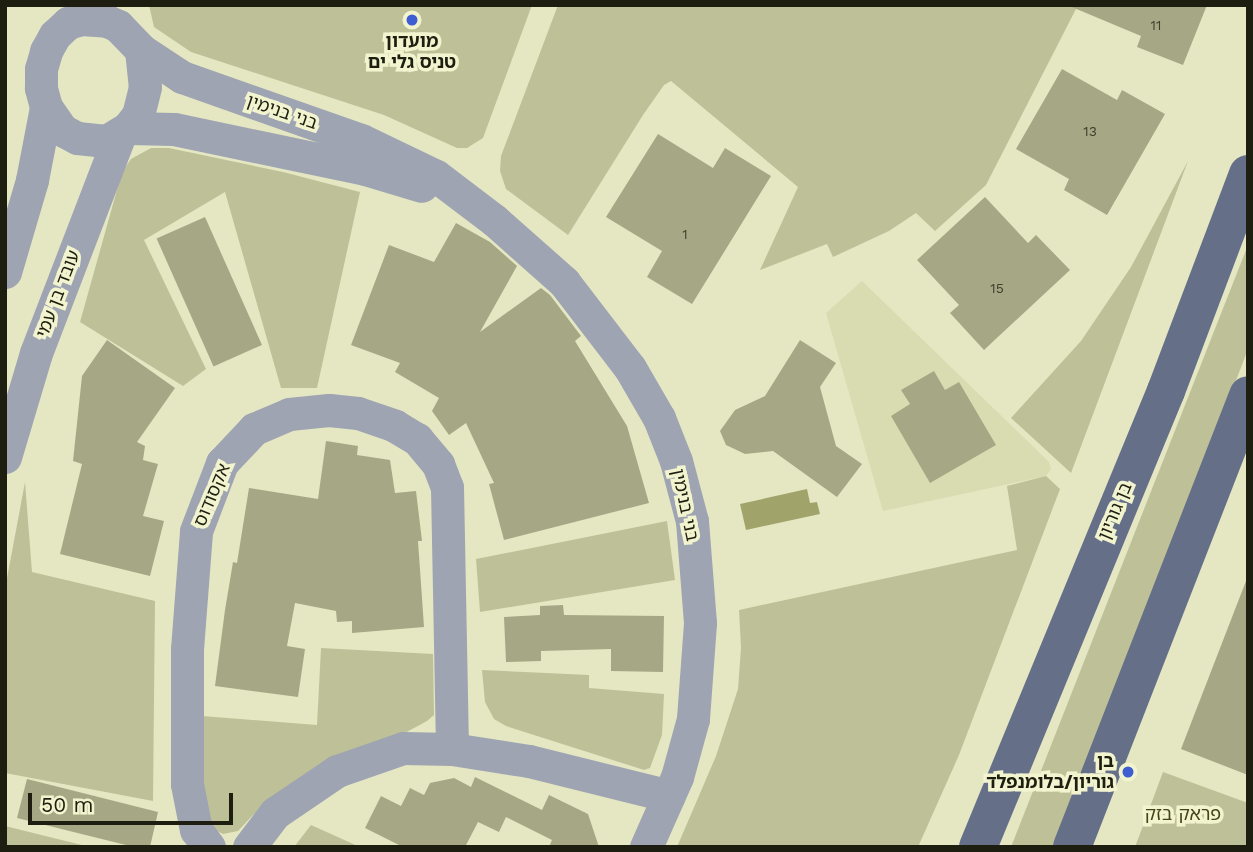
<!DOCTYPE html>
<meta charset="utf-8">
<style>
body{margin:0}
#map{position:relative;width:1253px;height:852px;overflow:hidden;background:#e4e7c2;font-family:"Work Sans","Noto Sans Hebrew",sans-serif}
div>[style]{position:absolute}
.built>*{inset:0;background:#d9dcb1}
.green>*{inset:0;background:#bec198}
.water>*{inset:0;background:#a1a46a}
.building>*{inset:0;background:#a6a885;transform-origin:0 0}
.minor>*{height:33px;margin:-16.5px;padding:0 16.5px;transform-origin:16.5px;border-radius:16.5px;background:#9ea4b2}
.major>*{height:38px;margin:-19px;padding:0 19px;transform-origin:19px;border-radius:19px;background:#656f88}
.dots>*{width:19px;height:19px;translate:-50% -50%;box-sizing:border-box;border:4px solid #f2f4cf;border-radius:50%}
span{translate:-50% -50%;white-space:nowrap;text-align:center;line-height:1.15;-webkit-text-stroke:7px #f2f4cf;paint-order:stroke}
.number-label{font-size:14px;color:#3f402d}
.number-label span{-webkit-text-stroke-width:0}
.poi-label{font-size:18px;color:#1d1e10;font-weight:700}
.right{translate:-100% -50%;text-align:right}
.street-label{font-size:18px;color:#1d1e10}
.park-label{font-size:18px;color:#434417}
.frame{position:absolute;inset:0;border:7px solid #1d1e10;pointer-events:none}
.scale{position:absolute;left:28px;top:793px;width:205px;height:32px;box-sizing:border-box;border:4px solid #1d1e10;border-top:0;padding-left:9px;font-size:21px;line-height:24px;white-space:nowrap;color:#1d1e10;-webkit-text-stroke:5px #f2f4cf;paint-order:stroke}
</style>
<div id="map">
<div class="built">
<div style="clip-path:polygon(862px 281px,1049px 462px,1051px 469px,1046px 476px,883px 511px,826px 313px)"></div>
</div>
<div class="green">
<div style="clip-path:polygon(149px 5px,532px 5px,483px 138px,467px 148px,457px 148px,384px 115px,191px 52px,154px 27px)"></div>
<div style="clip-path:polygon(558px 5px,1078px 5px,986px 185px,935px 231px,916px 213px,889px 231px,833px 257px,827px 244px,760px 270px,798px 187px,671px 81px,664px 85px,643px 115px,568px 235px,506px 189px,500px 171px,501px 156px)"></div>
<div style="clip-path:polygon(151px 148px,169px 148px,283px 172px,360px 192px,317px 388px,281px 388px,225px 192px,144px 240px,206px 369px,183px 386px,80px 322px,122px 172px,131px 159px)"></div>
<div style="clip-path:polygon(1188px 161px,1071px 473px,1011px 418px,1081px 341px,1131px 267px)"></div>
<div style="clip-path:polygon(1248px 245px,1248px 349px,1163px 573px,1055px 847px,1011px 847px)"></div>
<div style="clip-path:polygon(1046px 476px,1060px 489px,959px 755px,918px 847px,677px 847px,716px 756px,738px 689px,741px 648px,739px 610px,1017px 550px,1007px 486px)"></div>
<div style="clip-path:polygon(25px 482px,32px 572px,155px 601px,153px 801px,5px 773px,5px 589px)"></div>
<div style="clip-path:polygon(667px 521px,675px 580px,480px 612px,476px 559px)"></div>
<div style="clip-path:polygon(321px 648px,433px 654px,434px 715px,427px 721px,253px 815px,238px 831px,223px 834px,215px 830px,208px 817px,203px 796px,202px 716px,317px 725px)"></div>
<div style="clip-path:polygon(482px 670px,589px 675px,589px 688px,664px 694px,662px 735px,650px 768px,644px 770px,506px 726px,494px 719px,485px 702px)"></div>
<div style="clip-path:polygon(1163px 772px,1248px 803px,1248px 847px,1135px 847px)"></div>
<div style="clip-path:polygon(311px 825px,360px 847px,294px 847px)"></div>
<div style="clip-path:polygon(5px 826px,90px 847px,5px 847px)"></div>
</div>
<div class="water">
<div style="clip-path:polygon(807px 489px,810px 503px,817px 502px,820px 514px,746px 530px,740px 504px)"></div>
</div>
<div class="building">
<div style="clip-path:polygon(1067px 5px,1207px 5px,1183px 65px,1137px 47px,1141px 36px)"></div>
<div style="clip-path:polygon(1062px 69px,1117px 100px,1122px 90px,1165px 114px,1107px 215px,1064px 190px,1069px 179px,1016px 149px)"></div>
<div style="clip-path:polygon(658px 134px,713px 168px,725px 148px,771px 176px,692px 304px,647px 277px,662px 251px,606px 217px)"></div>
<div style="clip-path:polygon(985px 197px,1028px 243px,1036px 235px,1070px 270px,984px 350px,950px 313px,959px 305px,917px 260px)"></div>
<div style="left:205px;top:217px;width:140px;height:53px;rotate:66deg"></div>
<div style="clip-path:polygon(456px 223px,490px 242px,517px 266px,480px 332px,541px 288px,550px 295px,581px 336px,575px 341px,627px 426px,649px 503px,504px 540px,489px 484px,494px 483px,466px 423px,449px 435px,432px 411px,439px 398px,395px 372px,400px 363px,351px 345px,389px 245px,434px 262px)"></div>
<div style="clip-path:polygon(107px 340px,175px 388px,137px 442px,145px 446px,143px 460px,158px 464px,143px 516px,164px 521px,150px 576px,60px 554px,82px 464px,73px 461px,82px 376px)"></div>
<div style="clip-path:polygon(800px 340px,836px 363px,820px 387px,836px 446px,862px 464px,837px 497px,773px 451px,745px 454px,726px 445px,720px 431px,735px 410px,765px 396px)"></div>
<div style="clip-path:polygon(934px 371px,945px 390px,959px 382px,996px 445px,930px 483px,891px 416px,910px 404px,901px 390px)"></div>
<div style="clip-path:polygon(326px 441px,358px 446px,357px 455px,390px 460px,395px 493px,416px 491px,422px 541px,418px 541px,424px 627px,352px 633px,352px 621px,337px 622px,336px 611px,295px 603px,287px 646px,305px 649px,298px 697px,215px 686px,225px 610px,233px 562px,237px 563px,249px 488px,318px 499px)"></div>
<div style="clip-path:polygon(1246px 581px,1248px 582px,1248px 775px,1181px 749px)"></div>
<div style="clip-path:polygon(563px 605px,564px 615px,664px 616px,663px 672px,611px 671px,611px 649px,541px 651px,541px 661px,506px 662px,504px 617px,540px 615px,540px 606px)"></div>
<div style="clip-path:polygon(475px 777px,542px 810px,549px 795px,588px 814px,599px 847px,549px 847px,552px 840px,506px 817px,499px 832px,478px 822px,465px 847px,403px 847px,365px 828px,381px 796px,401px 806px,410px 788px,424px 795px,430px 783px,454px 778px,471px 787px)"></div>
<div style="clip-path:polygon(27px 779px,158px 812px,150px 847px,134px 847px,17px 818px)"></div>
</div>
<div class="minor">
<div style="left:81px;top:19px;width:26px;rotate:4deg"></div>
<div style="left:107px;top:21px;width:12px;rotate:24deg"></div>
<div style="left:118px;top:26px;width:33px;rotate:46deg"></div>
<div style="left:141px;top:50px;width:37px;rotate:84deg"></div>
<div style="left:145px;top:87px;width:29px;rotate:104deg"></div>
<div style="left:138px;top:115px;width:16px;rotate:128deg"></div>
<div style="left:128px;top:128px;width:26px;rotate:149deg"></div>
<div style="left:106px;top:141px;width:29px;rotate:-174deg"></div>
<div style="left:77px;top:138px;width:17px;rotate:-152deg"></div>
<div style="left:62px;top:130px;width:28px;rotate:-125deg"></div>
<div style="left:46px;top:107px;width:20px;rotate:-105deg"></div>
<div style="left:41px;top:88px;width:19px;rotate:-90deg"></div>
<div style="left:41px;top:69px;width:19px;rotate:-74deg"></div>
<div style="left:46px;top:51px;width:18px;rotate:-61deg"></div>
<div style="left:55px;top:35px;width:18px;rotate:-43deg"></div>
<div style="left:68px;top:23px;width:14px;rotate:-17deg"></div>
<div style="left:141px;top:50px;width:49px;rotate:33.4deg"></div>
<div style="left:182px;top:77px;width:190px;rotate:19.4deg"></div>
<div style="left:361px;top:140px;width:83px;rotate:25.6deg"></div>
<div style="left:436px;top:176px;width:73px;rotate:37.2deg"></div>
<div style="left:494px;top:220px;width:94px;rotate:41.5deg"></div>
<div style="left:564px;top:282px;width:108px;rotate:52.5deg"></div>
<div style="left:630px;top:368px;width:58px;rotate:59.9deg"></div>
<div style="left:659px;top:418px;width:46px;rotate:68.4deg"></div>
<div style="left:676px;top:461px;width:62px;rotate:75.1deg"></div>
<div style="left:692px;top:521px;width:102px;rotate:85.5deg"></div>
<div style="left:700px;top:623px;width:96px;rotate:94.2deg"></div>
<div style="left:693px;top:719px;width:60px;rotate:105.4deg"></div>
<div style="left:677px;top:777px;width:77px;rotate:113.9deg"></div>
<div style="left:128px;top:128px;width:46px;rotate:1.2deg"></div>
<div style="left:174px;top:129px;width:195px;rotate:11.8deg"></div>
<div style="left:365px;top:169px;width:59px;rotate:16.6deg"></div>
<div style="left:5px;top:272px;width:96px;rotate:-73.6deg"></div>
<div style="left:32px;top:180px;width:74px;rotate:-79.1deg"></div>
<div style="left:5px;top:457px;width:109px;rotate:-73.4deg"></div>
<div style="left:36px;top:353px;width:235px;rotate:-69deg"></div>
<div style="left:209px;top:847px;width:21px;rotate:-127deg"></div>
<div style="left:196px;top:830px;width:47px;rotate:-101.1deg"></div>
<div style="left:187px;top:784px;width:135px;rotate:-90deg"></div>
<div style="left:187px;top:649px;width:118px;rotate:-85.6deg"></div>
<div style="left:196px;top:531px;width:73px;rotate:-69.1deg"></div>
<div style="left:222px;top:463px;width:47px;rotate:-46.7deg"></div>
<div style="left:254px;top:429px;width:38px;rotate:-23deg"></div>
<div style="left:289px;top:414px;width:40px;rotate:-5.7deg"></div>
<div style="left:329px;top:410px;width:29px;rotate:6deg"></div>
<div style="left:358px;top:413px;width:39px;rotate:19deg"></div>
<div style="left:395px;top:426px;width:26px;rotate:31deg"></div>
<div style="left:417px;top:439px;width:33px;rotate:50deg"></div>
<div style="left:438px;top:464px;width:25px;rotate:69deg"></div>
<div style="left:447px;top:487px;width:262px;rotate:88.9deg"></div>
<div style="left:249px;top:847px;width:43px;rotate:-52.6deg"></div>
<div style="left:275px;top:813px;width:75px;rotate:-34.1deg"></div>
<div style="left:337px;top:771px;width:70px;rotate:-19.2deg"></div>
<div style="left:403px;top:748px;width:49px;rotate:1.2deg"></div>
<div style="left:452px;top:749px;width:78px;rotate:8.9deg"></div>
<div style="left:529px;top:761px;width:144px;rotate:14deg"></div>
</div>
<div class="major">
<div style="left:978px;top:847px;width:493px;rotate:-67.6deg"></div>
<div style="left:1166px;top:391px;width:232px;rotate:-69.3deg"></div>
<div style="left:1072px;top:847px;width:485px;rotate:-68.7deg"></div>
</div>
<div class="dots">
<div style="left:412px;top:20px;background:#3e5ed1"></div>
<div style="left:1128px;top:772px;background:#3e5ed1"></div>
</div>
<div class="number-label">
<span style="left:1156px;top:25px">11</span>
<span style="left:1090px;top:131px">13</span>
<span style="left:685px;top:234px">1</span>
<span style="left:997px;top:288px">15</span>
</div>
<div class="poi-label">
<span style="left:412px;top:52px">מועדון<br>טניס גלי ים</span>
<span class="right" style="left:1114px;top:772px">בן<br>גוריון/בלומנפלד</span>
</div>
<div class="street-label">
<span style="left:282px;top:112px;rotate:19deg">בני בנימין</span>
<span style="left:58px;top:294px;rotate:-69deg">עובד בן עמי</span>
<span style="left:212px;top:495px;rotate:-67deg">אקסודוס</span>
<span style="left:685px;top:505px;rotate:78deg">בני בנימין</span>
<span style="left:1115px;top:511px;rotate:-67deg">בן גוריון</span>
</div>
<div class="park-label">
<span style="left:1183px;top:814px">פראק בזק</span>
</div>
<div class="frame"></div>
<div class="scale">50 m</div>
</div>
